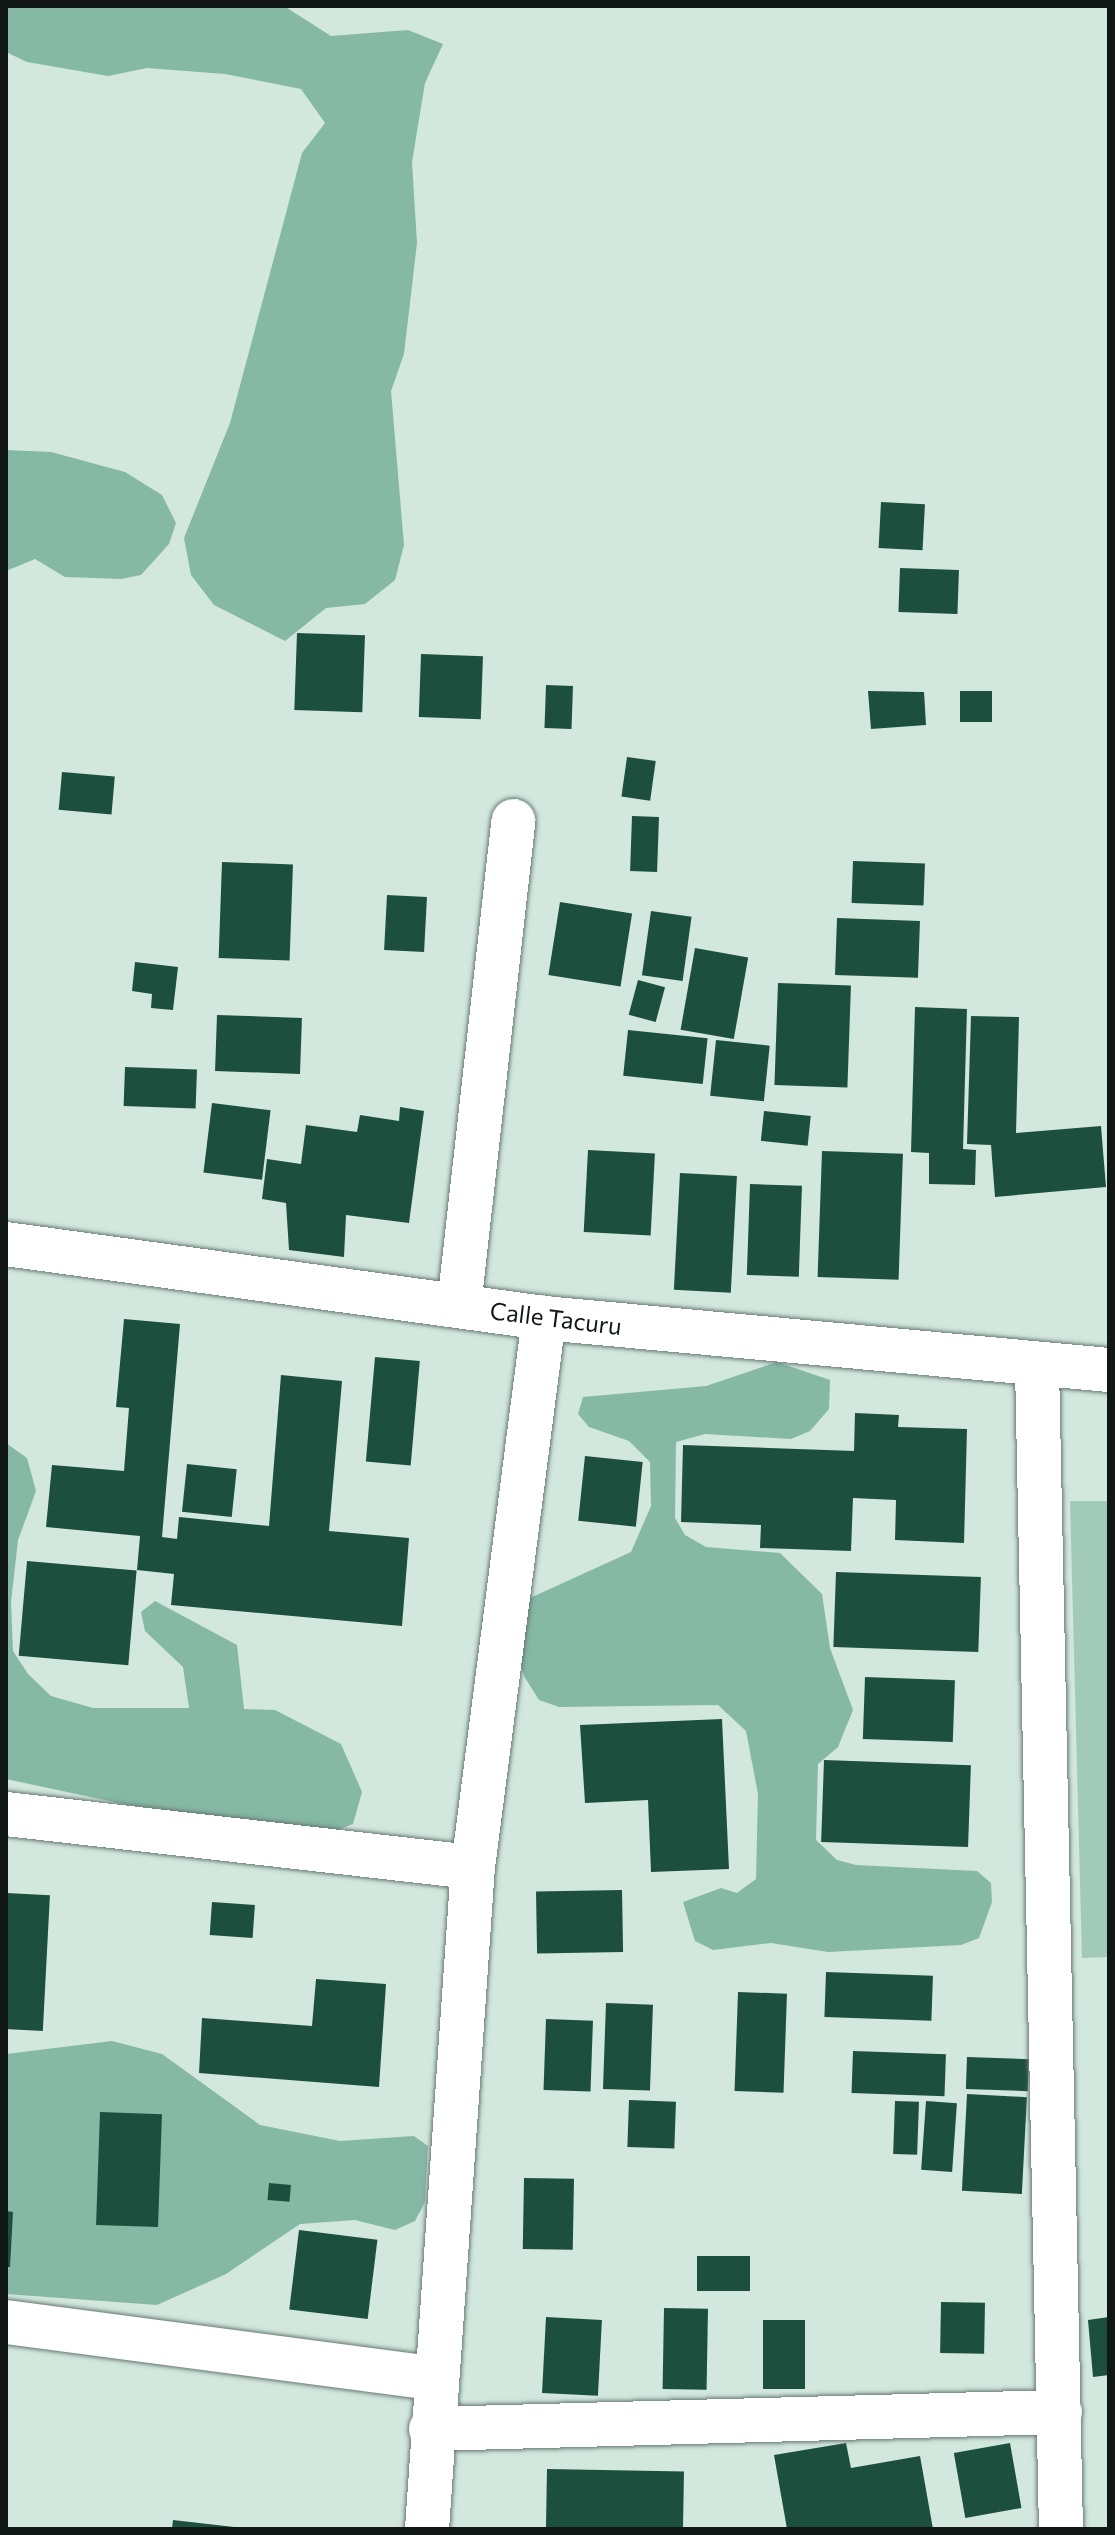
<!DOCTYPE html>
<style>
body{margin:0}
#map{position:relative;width:1115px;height:2535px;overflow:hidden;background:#d2e7de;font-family:Commissioner,sans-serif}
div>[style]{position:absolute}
.green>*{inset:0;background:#a1caba}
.forest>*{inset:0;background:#85b8a5}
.building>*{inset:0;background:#1d4f3f;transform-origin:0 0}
.roads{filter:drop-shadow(0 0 2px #677972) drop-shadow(0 0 2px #677972)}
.minor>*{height:44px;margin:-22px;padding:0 22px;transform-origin:22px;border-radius:22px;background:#fff}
span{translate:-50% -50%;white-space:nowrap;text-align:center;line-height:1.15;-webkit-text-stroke:8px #fff;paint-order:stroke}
.street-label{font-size:24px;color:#101714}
.frame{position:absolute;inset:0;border:8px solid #101714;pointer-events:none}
</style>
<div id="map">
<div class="green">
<div style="clip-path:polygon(1070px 1501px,1109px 1501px,1109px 1957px,1082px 1958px)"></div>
</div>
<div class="forest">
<div style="clip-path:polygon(6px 6px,284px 6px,331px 36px,408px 30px,443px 44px,425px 83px,412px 162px,417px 243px,404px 354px,391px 391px,404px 545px,395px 580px,365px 604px,326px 608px,285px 641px,214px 605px,191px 575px,184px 538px,230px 423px,302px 153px,325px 123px,301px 89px,225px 74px,147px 68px,108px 76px,27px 62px,6px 52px)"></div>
<div style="clip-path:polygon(6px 450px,51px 452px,125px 472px,162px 495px,176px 523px,169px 544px,141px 575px,121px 579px,65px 577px,35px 559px,6px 571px)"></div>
<div style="clip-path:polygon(777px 1362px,830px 1380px,829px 1409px,810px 1431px,791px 1439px,705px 1434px,676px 1442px,675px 1518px,685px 1535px,706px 1547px,780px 1553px,822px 1594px,830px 1648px,853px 1710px,838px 1747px,818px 1764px,816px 1840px,837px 1860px,856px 1865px,977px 1871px,991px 1883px,992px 1902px,979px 1938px,961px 1945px,828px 1952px,771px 1943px,713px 1950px,695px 1941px,683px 1902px,721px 1888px,737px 1893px,756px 1879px,758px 1794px,746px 1731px,718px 1705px,559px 1707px,539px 1700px,524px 1676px,512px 1635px,530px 1598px,631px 1552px,651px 1506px,650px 1462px,629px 1441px,589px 1427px,578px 1414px,583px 1397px,706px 1386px)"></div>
<div style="clip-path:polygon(6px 1443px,27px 1458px,36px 1491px,18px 1540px,11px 1602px,13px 1651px,28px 1674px,51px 1696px,93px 1708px,189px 1708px,183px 1667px,145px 1631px,141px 1612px,155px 1601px,237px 1645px,244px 1709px,275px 1710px,341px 1744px,362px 1792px,353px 1824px,329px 1833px,128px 1805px,6px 1779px)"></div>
<div style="clip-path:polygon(112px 2041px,162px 2054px,260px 2125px,340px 2141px,414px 2136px,428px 2146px,425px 2202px,415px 2221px,395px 2230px,355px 2220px,300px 2224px,226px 2274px,157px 2305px,6px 2294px,6px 2054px)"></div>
</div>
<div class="building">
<div style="left:881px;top:502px;width:44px;height:46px;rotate:3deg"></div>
<div style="left:900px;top:568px;width:59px;height:44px;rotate:2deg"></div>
<div style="left:297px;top:633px;width:68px;height:77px;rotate:2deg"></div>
<div style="left:421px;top:654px;width:62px;height:63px;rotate:2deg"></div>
<div style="left:546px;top:685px;width:27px;height:43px;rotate:2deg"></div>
<div style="clip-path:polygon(868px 691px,924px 692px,926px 725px,871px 729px)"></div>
<div style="left:960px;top:691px;width:32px;height:31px"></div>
<div style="left:627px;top:757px;width:29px;height:40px;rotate:8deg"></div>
<div style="left:62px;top:772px;width:53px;height:38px;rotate:5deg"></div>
<div style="left:632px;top:816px;width:27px;height:55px;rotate:2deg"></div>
<div style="left:853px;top:861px;width:72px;height:42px;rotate:2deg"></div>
<div style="left:222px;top:862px;width:71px;height:96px;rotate:2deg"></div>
<div style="left:387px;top:895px;width:40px;height:55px;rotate:3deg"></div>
<div style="left:560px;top:902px;width:73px;height:74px;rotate:9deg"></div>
<div style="left:651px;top:911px;width:41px;height:65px;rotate:8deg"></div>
<div style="left:837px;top:918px;width:83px;height:57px;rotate:2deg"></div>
<div style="left:695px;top:948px;width:54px;height:83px;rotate:10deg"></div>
<div style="clip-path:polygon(135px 962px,178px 967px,173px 1010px,151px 1008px,152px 994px,132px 991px)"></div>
<div style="left:638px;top:980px;width:28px;height:36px;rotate:15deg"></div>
<div style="left:778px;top:983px;width:73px;height:102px;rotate:2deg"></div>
<div style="clip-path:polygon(915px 1007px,967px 1009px,963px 1149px,976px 1150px,975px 1185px,929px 1184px,929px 1153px,911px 1152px)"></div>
<div style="left:217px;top:1015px;width:85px;height:56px;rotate:2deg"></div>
<div style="clip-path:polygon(971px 1016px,1019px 1017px,1016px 1133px,1101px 1126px,1106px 1187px,995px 1197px,991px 1145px,967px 1144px)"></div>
<div style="left:628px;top:1030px;width:80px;height:46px;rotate:6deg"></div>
<div style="left:716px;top:1040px;width:54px;height:56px;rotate:6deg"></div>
<div style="left:125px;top:1067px;width:72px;height:39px;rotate:2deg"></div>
<div style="left:212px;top:1103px;width:59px;height:70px;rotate:7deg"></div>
<div style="clip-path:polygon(400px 1107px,424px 1111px,409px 1223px,346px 1215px,344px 1257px,289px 1250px,286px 1203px,262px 1199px,267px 1159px,301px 1164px,306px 1125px,357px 1132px,360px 1115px,399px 1121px)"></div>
<div style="left:764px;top:1111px;width:47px;height:30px;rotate:6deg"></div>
<div style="left:588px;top:1150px;width:67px;height:82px;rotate:3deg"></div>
<div style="left:822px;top:1151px;width:81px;height:126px;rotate:2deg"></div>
<div style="left:680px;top:1173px;width:57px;height:117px;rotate:3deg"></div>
<div style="left:750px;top:1184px;width:52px;height:91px;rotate:2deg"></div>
<div style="clip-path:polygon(124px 1319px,180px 1324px,162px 1537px,177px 1539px,179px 1517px,269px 1526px,281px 1375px,342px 1381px,329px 1531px,409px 1538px,402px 1626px,171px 1605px,174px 1574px,137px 1570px,140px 1536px,46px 1527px,52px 1465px,124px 1471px,129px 1408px,116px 1407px)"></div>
<div style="left:375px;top:1357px;width:45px;height:105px;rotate:5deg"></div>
<div style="clip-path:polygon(855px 1413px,899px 1415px,898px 1427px,967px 1429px,964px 1543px,895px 1540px,896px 1500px,853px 1498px,851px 1551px,760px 1548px,761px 1525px,681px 1522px,683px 1445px,854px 1451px)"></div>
<div style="left:585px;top:1456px;width:58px;height:65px;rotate:6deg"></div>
<div style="left:187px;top:1464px;width:50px;height:48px;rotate:6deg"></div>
<div style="left:27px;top:1561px;width:110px;height:95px;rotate:5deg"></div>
<div style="left:836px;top:1572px;width:145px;height:75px;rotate:2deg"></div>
<div style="left:865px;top:1677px;width:90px;height:62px;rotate:2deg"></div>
<div style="clip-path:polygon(722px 1719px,729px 1869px,651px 1872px,648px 1800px,585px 1803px,580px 1725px)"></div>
<div style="left:824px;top:1760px;width:147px;height:82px;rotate:2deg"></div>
<div style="left:622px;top:1890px;width:62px;height:86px;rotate:89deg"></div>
<div style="left:6px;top:1893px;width:44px;height:136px;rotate:3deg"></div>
<div style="left:212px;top:1902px;width:43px;height:33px;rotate:4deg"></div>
<div style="left:826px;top:1972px;width:107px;height:45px;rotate:2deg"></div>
<div style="clip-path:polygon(316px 1979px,386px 1984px,379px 2087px,199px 2073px,202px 2018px,312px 2026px)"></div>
<div style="left:738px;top:1992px;width:49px;height:99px;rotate:2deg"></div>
<div style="left:606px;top:2003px;width:47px;height:86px;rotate:2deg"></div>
<div style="left:546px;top:2019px;width:47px;height:71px;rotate:2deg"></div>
<div style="left:853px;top:2051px;width:93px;height:42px;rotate:2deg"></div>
<div style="left:967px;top:2057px;width:62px;height:32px;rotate:2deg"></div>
<div style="left:967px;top:2094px;width:60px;height:97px;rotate:3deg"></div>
<div style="left:629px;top:2100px;width:47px;height:47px;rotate:2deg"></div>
<div style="left:895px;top:2101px;width:24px;height:53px;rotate:2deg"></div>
<div style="left:926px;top:2101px;width:31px;height:69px;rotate:4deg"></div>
<div style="left:100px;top:2112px;width:62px;height:113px;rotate:2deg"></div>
<div style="left:524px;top:2178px;width:50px;height:71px;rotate:1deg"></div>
<div style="left:269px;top:2183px;width:22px;height:17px;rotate:5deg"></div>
<div style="clip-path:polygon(6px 2211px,13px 2212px,10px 2267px,6px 2267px)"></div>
<div style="left:299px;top:2230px;width:79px;height:80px;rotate:7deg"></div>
<div style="left:697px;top:2256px;width:53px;height:35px"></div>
<div style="left:941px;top:2302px;width:44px;height:51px;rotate:1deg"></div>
<div style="left:664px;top:2308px;width:44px;height:81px;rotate:1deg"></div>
<div style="left:546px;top:2317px;width:56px;height:76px;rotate:3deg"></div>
<div style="clip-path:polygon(1109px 2317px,1109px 2375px,1093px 2377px,1088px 2320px)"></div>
<div style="left:763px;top:2320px;width:42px;height:69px"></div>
<div style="clip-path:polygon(846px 2443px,851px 2468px,920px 2456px,933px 2529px,787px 2529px,774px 2455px)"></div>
<div style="left:1010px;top:2443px;width:66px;height:57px;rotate:80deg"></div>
<div style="left:547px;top:2469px;width:137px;height:60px;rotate:1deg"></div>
<div style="clip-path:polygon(173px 2520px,234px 2527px,234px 2529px,172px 2529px)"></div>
</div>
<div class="roads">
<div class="minor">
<div style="left:6px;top:1244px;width:543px;rotate:7.83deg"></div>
<div style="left:544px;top:1318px;width:567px;rotate:5.26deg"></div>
<div style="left:459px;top:1306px;width:488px;rotate:-83.6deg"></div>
<div style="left:1037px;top:1366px;width:1163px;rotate:88.82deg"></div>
<div style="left:6px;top:1814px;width:470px;rotate:6.5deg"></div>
<div style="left:6px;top:2322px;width:432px;rotate:7.5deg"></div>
<div style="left:431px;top:2429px;width:629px;rotate:-1.55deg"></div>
<div style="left:427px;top:2529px;width:664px;rotate:-86.03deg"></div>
<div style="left:473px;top:1867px;width:554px;rotate:-82.63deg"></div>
</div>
</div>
<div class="street-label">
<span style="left:556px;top:1318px;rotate:7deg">Calle Tacuru</span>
</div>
<div class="frame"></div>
</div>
